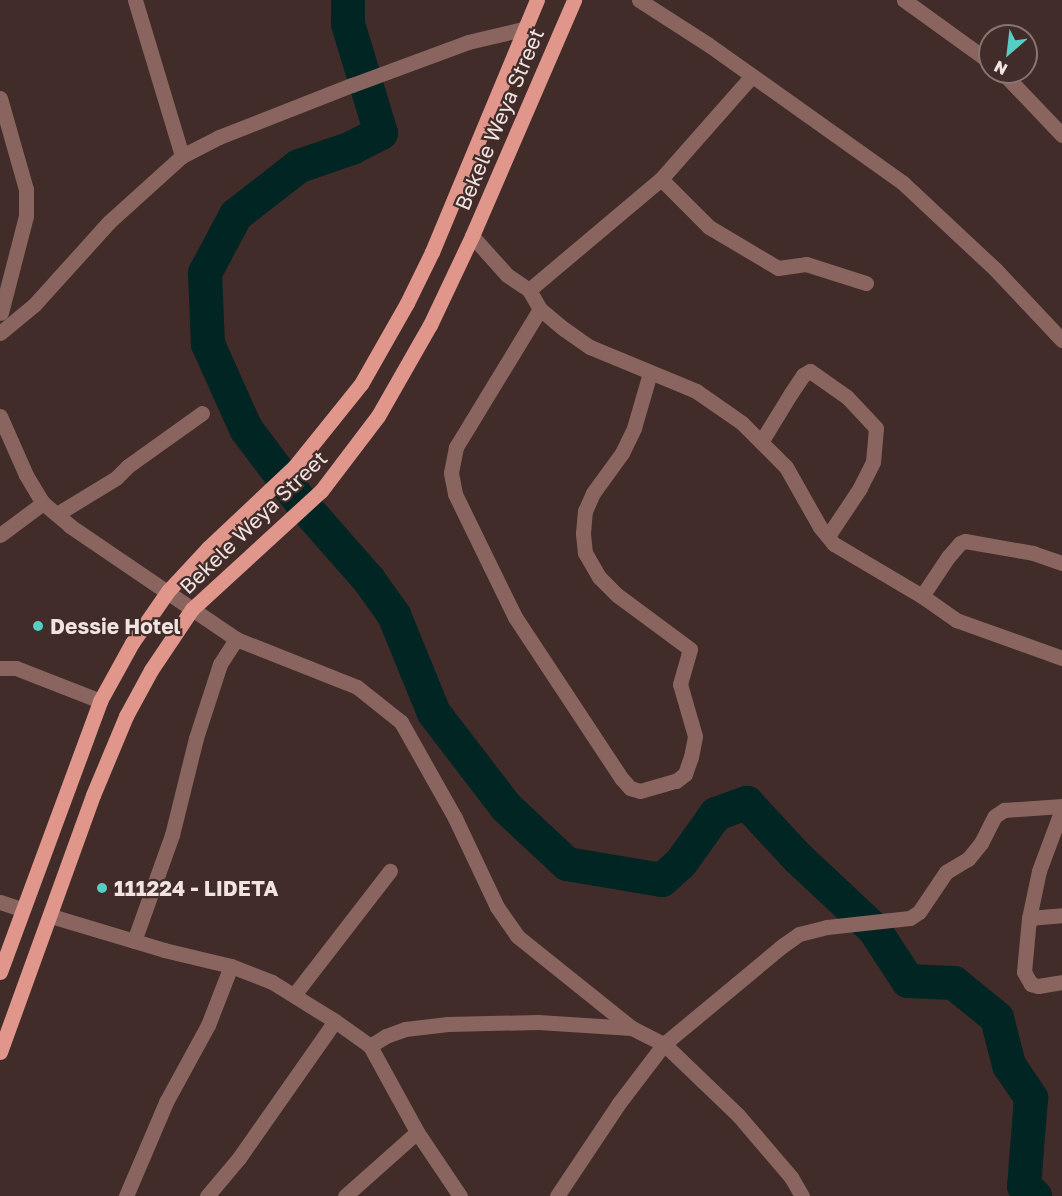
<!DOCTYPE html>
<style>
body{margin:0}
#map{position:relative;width:1062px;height:1196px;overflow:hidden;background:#412c29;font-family:"Golos Text",sans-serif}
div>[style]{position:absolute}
.river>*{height:34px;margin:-17px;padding:0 17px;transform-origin:17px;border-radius:17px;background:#002523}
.minor>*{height:15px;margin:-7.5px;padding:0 7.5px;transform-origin:7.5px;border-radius:7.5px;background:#8a655f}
.primary>*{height:15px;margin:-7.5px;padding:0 7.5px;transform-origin:7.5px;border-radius:7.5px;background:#e0968b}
.dots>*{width:16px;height:16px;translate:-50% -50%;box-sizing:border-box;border:3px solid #412c29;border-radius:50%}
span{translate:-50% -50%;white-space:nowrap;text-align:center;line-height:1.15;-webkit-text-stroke:4.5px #412c29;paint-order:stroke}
.street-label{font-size:21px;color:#f1e3e0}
.poi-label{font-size:21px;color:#f1e3e0;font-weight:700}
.left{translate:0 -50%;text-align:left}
.north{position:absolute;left:978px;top:24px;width:60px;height:60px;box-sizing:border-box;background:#412c29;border:2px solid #877572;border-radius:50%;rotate:208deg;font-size:16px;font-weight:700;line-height:24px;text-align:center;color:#f1e3e0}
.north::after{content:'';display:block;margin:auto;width:21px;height:27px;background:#55cec5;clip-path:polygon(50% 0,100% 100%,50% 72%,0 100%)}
</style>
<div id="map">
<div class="river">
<div style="left:348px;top:0;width:24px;rotate:90deg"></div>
<div style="left:348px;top:24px;width:114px;rotate:73.2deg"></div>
<div style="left:381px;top:133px;width:33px;rotate:153deg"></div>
<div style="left:352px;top:148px;width:56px;rotate:161.2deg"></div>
<div style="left:299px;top:166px;width:80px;rotate:142.1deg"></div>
<div style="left:236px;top:215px;width:66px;rotate:118.1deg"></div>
<div style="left:205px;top:273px;width:71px;rotate:87.6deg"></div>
<div style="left:208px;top:344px;width:93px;rotate:65.9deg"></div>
<div style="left:246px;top:429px;width:96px;rotate:53deg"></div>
<div style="left:304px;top:506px;width:98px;rotate:48.7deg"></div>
<div style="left:369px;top:580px;width:43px;rotate:54.5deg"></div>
<div style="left:394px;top:615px;width:106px;rotate:67.8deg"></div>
<div style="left:434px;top:713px;width:118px;rotate:52.5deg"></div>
<div style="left:506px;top:807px;width:83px;rotate:43.1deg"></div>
<div style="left:567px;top:864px;width:96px;rotate:9.6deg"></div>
<div style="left:662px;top:880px;width:25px;rotate:-42deg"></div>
<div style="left:681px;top:863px;width:60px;rotate:-54.5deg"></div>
<div style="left:716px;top:814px;width:33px;rotate:-20deg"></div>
<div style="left:747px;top:803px;width:75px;rotate:47.2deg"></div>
<div style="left:798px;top:858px;width:104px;rotate:43.1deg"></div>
<div style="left:874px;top:929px;width:62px;rotate:56.8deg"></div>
<div style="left:908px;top:981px;width:46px;rotate:2.5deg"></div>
<div style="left:954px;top:983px;width:55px;rotate:39.1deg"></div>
<div style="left:997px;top:1018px;width:49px;rotate:75.7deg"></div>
<div style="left:1009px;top:1065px;width:40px;rotate:56deg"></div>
<div style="left:1031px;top:1098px;width:88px;rotate:94.5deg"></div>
<div style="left:1024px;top:1186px;width:15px;rotate:42deg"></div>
</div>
<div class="minor">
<div style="left:135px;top:0;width:163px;rotate:73.2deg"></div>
<div style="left:639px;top:0;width:83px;rotate:32.7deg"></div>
<div style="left:709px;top:45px;width:238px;rotate:35.4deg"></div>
<div style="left:903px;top:183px;width:126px;rotate:43.1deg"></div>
<div style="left:995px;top:269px;width:98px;rotate:46.7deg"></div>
<div style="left:904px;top:0;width:106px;rotate:35.8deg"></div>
<div style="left:1002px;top:72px;width:87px;rotate:46.4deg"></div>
<div style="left:0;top:98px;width:95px;rotate:74.1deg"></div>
<div style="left:26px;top:189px;width:27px;rotate:90deg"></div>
<div style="left:26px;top:216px;width:100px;rotate:104.5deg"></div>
<div style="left:661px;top:179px;width:136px;rotate:-48.6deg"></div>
<div style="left:472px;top:236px;width:52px;rotate:48.1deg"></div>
<div style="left:507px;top:275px;width:27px;rotate:34deg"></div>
<div style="left:529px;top:290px;width:22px;rotate:60deg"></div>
<div style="left:540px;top:309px;width:31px;rotate:40deg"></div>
<div style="left:564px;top:329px;width:32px;rotate:35deg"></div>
<div style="left:590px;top:347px;width:115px;rotate:22.5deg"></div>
<div style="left:696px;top:391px;width:56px;rotate:34.8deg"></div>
<div style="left:742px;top:423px;width:62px;rotate:45deg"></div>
<div style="left:786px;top:467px;width:69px;rotate:60.5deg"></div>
<div style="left:820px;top:527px;width:22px;rotate:51deg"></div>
<div style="left:834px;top:544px;width:102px;rotate:30.6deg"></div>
<div style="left:922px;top:596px;width:42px;rotate:35.2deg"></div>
<div style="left:956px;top:620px;width:113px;rotate:19.7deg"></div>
<div style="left:529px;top:290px;width:172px;rotate:-40.1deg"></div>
<div style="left:661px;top:179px;width:68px;rotate:45deg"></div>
<div style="left:709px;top:227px;width:80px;rotate:30.7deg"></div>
<div style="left:778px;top:268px;width:28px;rotate:-8deg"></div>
<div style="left:806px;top:264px;width:63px;rotate:17.6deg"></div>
<div style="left:540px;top:309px;width:162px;rotate:121.3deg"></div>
<div style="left:456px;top:447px;width:26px;rotate:101deg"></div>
<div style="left:451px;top:473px;width:21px;rotate:79deg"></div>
<div style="left:455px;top:494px;width:137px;rotate:64deg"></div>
<div style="left:515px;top:617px;width:194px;rotate:56.6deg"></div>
<div style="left:622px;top:779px;width:12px;rotate:48deg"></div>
<div style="left:630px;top:788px;width:10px;rotate:17deg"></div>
<div style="left:640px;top:791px;width:37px;rotate:-16deg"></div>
<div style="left:676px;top:781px;width:11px;rotate:-38deg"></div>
<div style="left:685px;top:774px;width:18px;rotate:-71deg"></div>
<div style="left:691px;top:757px;width:21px;rotate:-79deg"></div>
<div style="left:695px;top:736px;width:54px;rotate:-106.1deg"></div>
<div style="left:680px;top:684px;width:36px;rotate:-74deg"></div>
<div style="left:690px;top:649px;width:91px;rotate:-143.5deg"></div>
<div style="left:617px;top:595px;width:25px;rotate:-135deg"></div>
<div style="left:599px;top:577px;width:28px;rotate:-120deg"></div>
<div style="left:585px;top:553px;width:20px;rotate:-96deg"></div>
<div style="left:583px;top:533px;width:22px;rotate:-85deg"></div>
<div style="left:585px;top:511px;width:20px;rotate:-66deg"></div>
<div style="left:593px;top:493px;width:49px;rotate:-54.1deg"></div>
<div style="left:622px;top:453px;width:28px;rotate:-64deg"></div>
<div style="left:634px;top:428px;width:57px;rotate:-73.8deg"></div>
<div style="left:0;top:333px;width:44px;rotate:-39.5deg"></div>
<div style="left:34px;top:305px;width:112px;rotate:-47.9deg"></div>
<div style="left:109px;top:222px;width:98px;rotate:-42.1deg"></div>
<div style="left:182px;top:156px;width:42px;rotate:-27.2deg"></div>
<div style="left:219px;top:137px;width:143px;rotate:-21.4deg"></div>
<div style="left:352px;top:85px;width:124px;rotate:-20.3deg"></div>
<div style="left:468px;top:42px;width:57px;rotate:-13.3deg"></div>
<div style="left:0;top:416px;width:64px;rotate:66.2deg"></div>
<div style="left:26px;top:475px;width:33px;rotate:59deg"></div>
<div style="left:43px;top:503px;width:35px;rotate:40deg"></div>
<div style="left:70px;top:526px;width:201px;rotate:34.2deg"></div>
<div style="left:236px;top:639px;width:130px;rotate:21.6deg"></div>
<div style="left:357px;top:687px;width:56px;rotate:38.5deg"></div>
<div style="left:401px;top:722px;width:110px;rotate:60.6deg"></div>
<div style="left:455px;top:818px;width:98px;rotate:64.7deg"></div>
<div style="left:497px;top:907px;width:35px;rotate:55deg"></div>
<div style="left:517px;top:936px;width:147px;rotate:38.7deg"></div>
<div style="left:632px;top:1028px;width:36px;rotate:27deg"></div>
<div style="left:664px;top:1044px;width:103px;rotate:43.8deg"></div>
<div style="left:738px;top:1115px;width:82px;rotate:49.5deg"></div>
<div style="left:791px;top:1177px;width:22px;rotate:60deg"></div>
<div style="left:761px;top:442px;width:57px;rotate:-58.5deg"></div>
<div style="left:791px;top:393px;width:22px;rotate:-56deg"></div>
<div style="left:803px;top:375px;width:8px;rotate:-30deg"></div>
<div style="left:810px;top:371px;width:45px;rotate:35.1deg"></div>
<div style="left:847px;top:397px;width:42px;rotate:46.9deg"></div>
<div style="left:876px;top:428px;width:34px;rotate:95deg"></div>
<div style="left:873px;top:462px;width:29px;rotate:117deg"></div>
<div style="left:860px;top:488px;width:58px;rotate:123.7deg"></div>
<div style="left:57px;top:514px;width:69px;rotate:-31.4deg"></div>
<div style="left:116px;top:478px;width:17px;rotate:-45deg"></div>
<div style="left:128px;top:466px;width:91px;rotate:-35.6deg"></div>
<div style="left:0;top:535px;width:54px;rotate:-36.7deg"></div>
<div style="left:922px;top:596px;width:47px;rotate:-56.3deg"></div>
<div style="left:948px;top:557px;width:18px;rotate:-49deg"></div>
<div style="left:960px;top:543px;width:5px;rotate:-22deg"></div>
<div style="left:965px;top:541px;width:69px;rotate:10deg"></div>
<div style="left:1033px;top:553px;width:31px;rotate:19deg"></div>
<div style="left:0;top:668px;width:16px"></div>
<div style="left:16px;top:668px;width:90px;rotate:21.4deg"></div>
<div style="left:1062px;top:809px;width:66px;rotate:110.4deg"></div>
<div style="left:1039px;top:871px;width:48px;rotate:102deg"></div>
<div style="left:1029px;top:918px;width:33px;rotate:-5deg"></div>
<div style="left:0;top:902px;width:22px;rotate:18deg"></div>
<div style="left:51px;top:916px;width:118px;rotate:16.7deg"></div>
<div style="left:164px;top:950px;width:69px;rotate:13.4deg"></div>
<div style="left:231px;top:966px;width:44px;rotate:21.3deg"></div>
<div style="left:272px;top:982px;width:74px;rotate:31.8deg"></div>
<div style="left:335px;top:1021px;width:43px;rotate:35.5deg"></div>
<div style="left:370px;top:1046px;width:98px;rotate:61.3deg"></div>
<div style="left:417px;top:1132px;width:77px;rotate:56.1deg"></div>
<div style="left:1029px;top:918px;width:54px;rotate:95.3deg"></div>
<div style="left:1024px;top:972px;width:14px;rotate:60deg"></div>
<div style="left:1031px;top:984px;width:7px;rotate:16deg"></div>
<div style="left:1038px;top:986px;width:24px;rotate:-9deg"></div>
<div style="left:134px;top:941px;width:113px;rotate:-70.3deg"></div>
<div style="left:172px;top:835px;width:100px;rotate:-76.1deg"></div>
<div style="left:196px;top:738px;width:78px;rotate:-72deg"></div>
<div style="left:220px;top:664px;width:30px;rotate:-57deg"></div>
<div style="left:294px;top:995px;width:157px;rotate:-52.3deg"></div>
<div style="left:370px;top:1046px;width:19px;rotate:-32deg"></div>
<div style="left:386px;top:1036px;width:20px;rotate:-20deg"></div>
<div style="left:405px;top:1029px;width:43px;rotate:-6.6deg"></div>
<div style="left:448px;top:1024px;width:90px;rotate:-1.3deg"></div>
<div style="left:538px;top:1022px;width:94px;rotate:3.7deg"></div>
<div style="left:126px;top:1196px;width:102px;rotate:-66.9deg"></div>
<div style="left:166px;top:1102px;width:88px;rotate:-61.4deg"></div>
<div style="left:208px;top:1025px;width:63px;rotate:-68.7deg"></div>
<div style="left:207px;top:1196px;width:50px;rotate:-49.9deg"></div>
<div style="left:239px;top:1158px;width:167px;rotate:-55deg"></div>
<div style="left:345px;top:1196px;width:96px;rotate:-41.6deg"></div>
<div style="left:557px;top:1196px;width:112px;rotate:-56.3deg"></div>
<div style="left:619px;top:1103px;width:74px;rotate:-52.7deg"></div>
<div style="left:664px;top:1044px;width:153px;rotate:-39.7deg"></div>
<div style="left:782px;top:946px;width:21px;rotate:-35deg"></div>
<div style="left:799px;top:934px;width:29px;rotate:-14deg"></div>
<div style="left:827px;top:927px;width:83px;rotate:-6.2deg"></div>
<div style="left:910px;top:918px;width:11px;rotate:-34deg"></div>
<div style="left:919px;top:912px;width:48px;rotate:-56deg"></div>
<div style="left:946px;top:872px;width:26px;rotate:-31deg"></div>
<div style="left:968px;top:859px;width:21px;rotate:-51deg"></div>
<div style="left:981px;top:843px;width:30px;rotate:-63deg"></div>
<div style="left:995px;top:816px;width:11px;rotate:-34deg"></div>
<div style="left:1004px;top:810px;width:58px;rotate:-3.9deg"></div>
</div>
<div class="primary">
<div style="left:0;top:972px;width:289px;rotate:-69.7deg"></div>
<div style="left:100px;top:701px;width:66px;rotate:-61.1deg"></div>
<div style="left:132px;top:643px;width:63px;rotate:-55.3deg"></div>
<div style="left:168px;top:591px;width:59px;rotate:-47.1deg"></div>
<div style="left:208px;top:548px;width:120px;rotate:-43.3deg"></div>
<div style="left:295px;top:466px;width:105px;rotate:-51.2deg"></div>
<div style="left:361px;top:384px;width:93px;rotate:-60.4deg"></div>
<div style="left:407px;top:303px;width:57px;rotate:-63.9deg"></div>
<div style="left:432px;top:252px;width:273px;rotate:-67.4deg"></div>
<div style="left:0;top:1052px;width:273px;rotate:-70.1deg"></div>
<div style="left:93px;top:795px;width:86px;rotate:-67.3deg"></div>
<div style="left:126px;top:716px;width:52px;rotate:-61.5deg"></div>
<div style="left:151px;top:670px;width:73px;rotate:-56.1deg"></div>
<div style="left:192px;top:609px;width:175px;rotate:-42.5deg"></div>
<div style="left:321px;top:491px;width:94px;rotate:-52.8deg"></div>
<div style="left:378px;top:416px;width:105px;rotate:-60.3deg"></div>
<div style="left:430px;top:325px;width:98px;rotate:-64.7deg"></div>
<div style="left:472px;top:236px;width:257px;rotate:-66.6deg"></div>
</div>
<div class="dots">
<div style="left:38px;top:626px;background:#55cec5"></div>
<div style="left:102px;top:888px;background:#55cec5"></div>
</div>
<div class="street-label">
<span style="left:499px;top:119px;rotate:-67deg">Bekele Weya Street</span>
<span style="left:253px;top:522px;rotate:-44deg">Bekele Weya Street</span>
</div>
<div class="poi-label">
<span class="left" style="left:50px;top:626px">Dessie Hotel</span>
<span class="left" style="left:114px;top:888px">111224 - LIDETA</span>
</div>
<div class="north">N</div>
</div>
